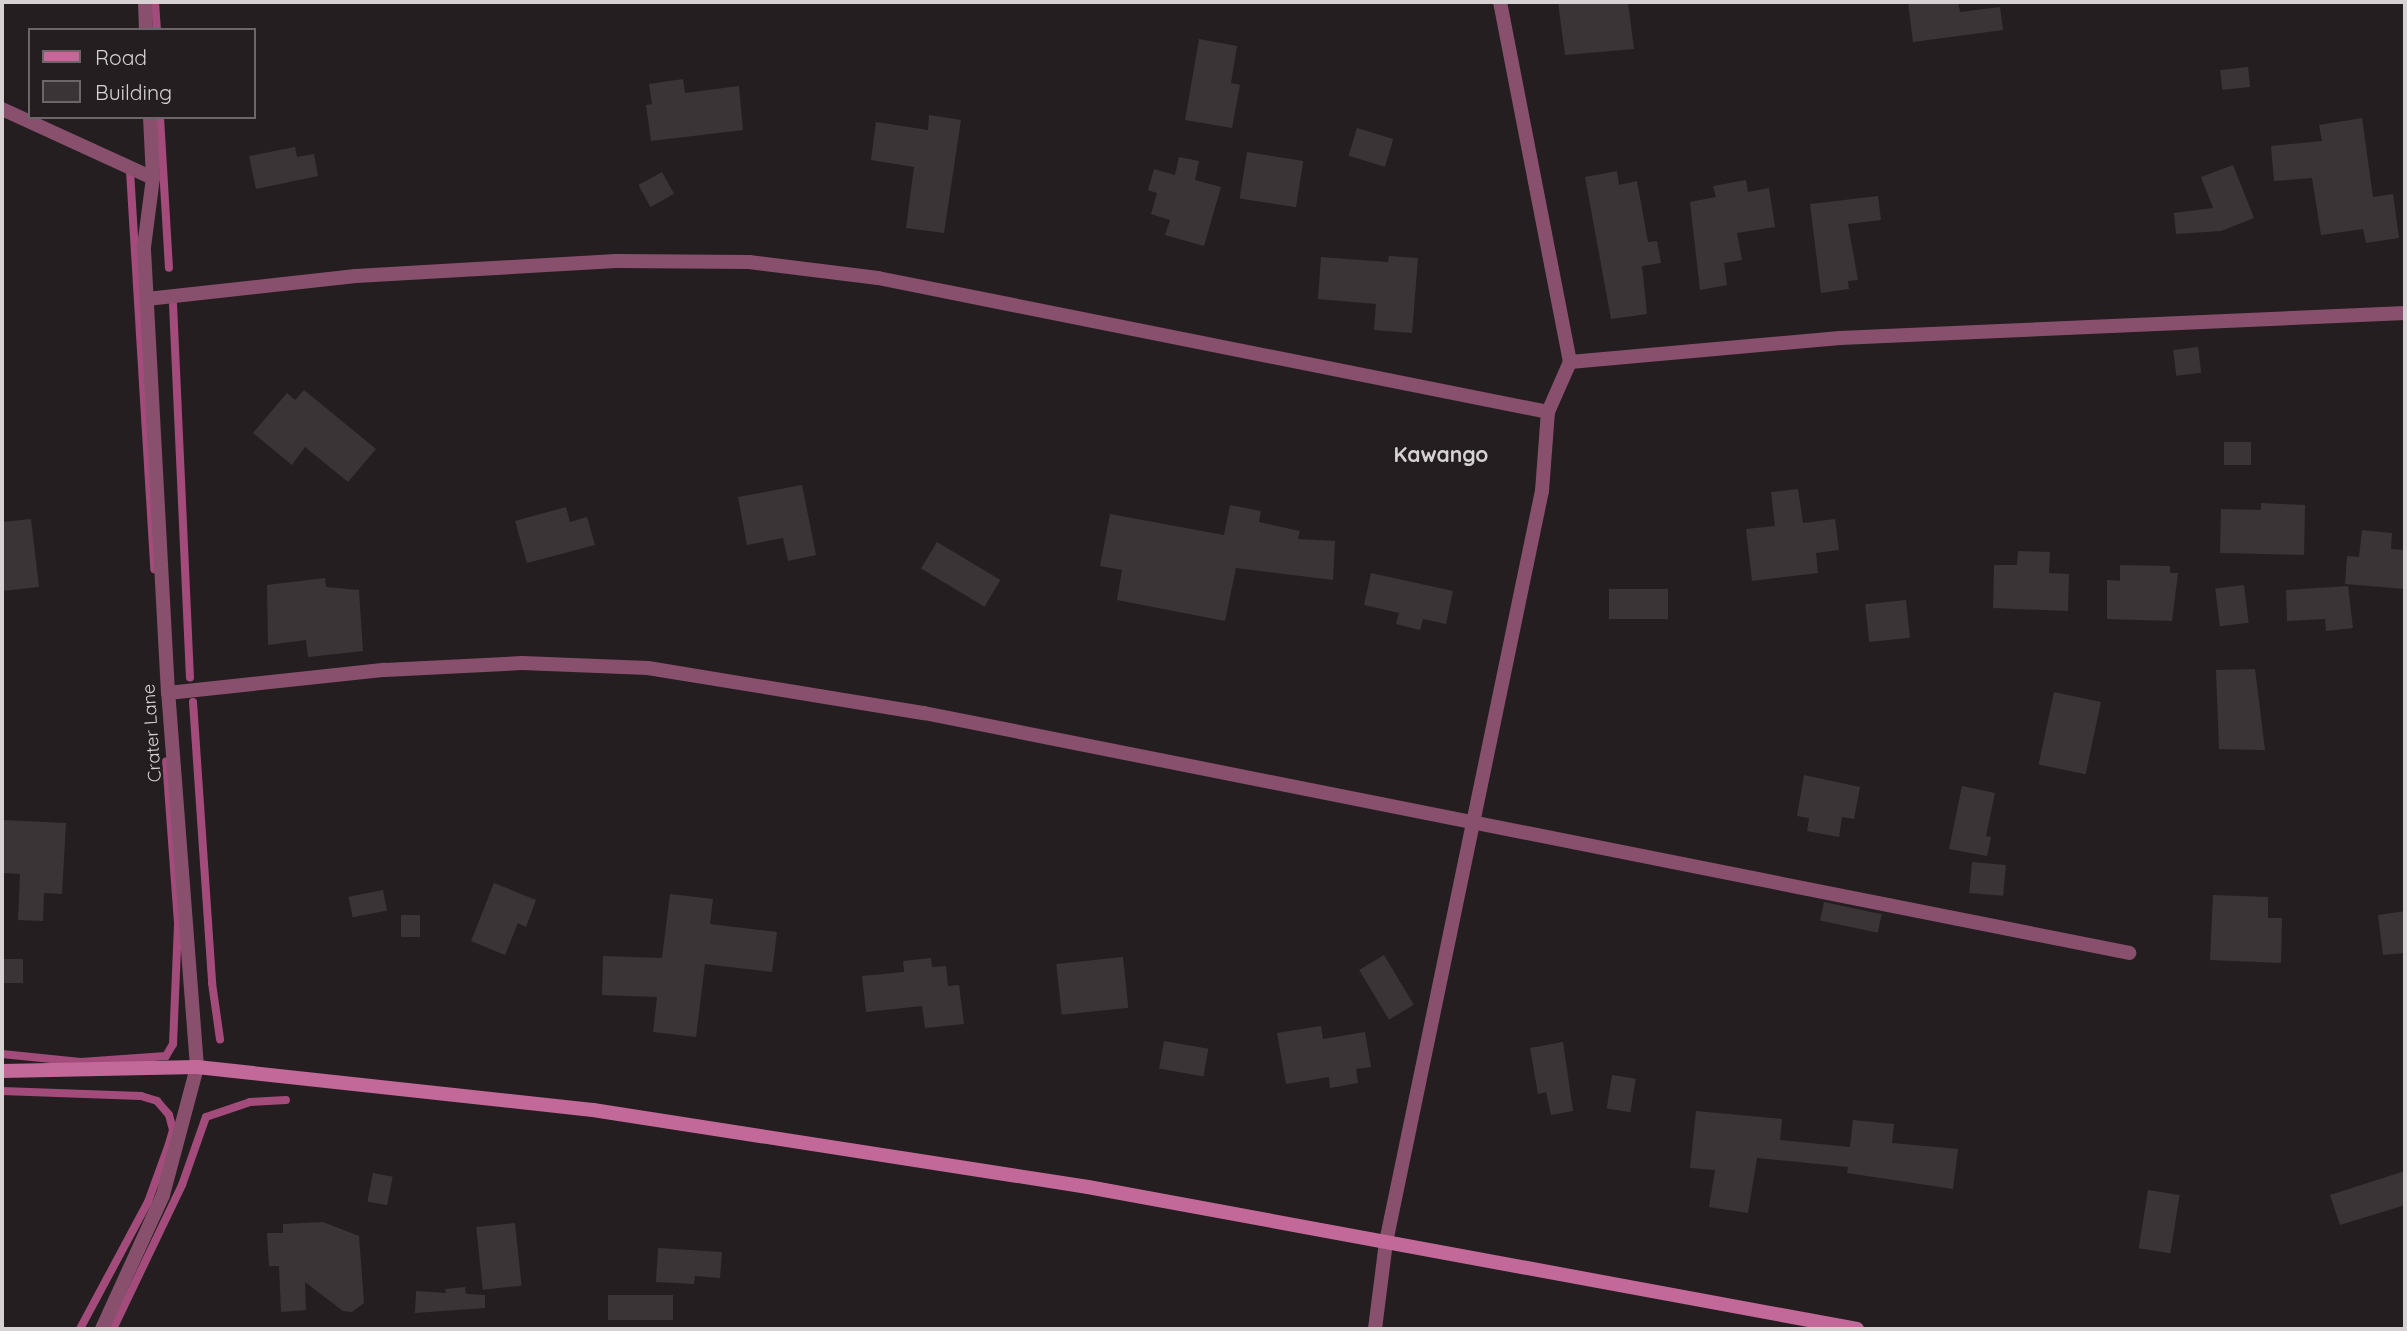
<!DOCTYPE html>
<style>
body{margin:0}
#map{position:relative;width:2407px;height:1331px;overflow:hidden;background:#241e21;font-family:Quicksand,sans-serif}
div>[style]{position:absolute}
.stream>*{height:8px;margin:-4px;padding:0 4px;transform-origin:4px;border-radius:4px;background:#a34c7c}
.building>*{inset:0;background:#3b3437;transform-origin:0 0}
.street>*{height:14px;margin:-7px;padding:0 7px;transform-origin:7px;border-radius:7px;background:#88506d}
.secondary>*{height:14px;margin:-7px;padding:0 7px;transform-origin:7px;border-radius:7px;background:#c3699a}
span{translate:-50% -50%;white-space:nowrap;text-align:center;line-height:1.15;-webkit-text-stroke:5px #241e21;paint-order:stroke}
.street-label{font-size:18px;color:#d6d2d4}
.quarter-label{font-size:21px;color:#d6d2d4;font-weight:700}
.frame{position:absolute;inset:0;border:4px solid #d6d2d4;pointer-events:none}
.legend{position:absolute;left:28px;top:28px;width:228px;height:91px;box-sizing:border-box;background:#241e21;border:2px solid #6b6669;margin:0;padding:9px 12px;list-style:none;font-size:21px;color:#d6d2d4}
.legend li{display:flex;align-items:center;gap:14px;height:35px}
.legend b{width:35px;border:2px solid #6b6669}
</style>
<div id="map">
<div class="stream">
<div style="left:155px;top:2px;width:28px;rotate:86deg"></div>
<div style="left:160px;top:117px;width:151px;rotate:86.6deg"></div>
<div style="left:130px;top:171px;width:399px;rotate:86.5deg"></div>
<div style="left:173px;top:304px;width:374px;rotate:87.4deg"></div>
<div style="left:193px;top:702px;width:282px;rotate:86.1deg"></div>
<div style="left:212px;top:983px;width:57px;rotate:81.9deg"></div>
<div style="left:2px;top:1054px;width:79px;rotate:5.8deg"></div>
<div style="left:81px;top:1062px;width:85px;rotate:-4deg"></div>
<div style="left:166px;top:1056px;width:14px;rotate:-60deg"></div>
<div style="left:173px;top:1044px;width:121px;rotate:-87.6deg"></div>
<div style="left:178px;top:923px;width:162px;rotate:-94.2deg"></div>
<div style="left:2px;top:1091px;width:139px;rotate:2.1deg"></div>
<div style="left:141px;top:1096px;width:17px;rotate:17deg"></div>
<div style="left:157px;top:1101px;width:18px;rotate:49deg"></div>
<div style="left:169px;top:1115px;width:16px;rotate:75deg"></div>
<div style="left:173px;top:1130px;width:15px;rotate:106deg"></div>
<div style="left:169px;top:1144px;width:62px;rotate:109.9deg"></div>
<div style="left:148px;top:1202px;width:144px;rotate:118.2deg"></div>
<div style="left:113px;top:1329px;width:160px;rotate:-64.4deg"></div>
<div style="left:182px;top:1185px;width:72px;rotate:-70.6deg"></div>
<div style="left:206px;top:1117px;width:46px;rotate:-18.8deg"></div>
<div style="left:250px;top:1102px;width:36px;rotate:-3deg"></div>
</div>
<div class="building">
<div style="clip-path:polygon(1558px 2px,1628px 2px,1634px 49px,1565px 55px)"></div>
<div style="clip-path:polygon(1908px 2px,1958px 2px,1960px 12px,2000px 7px,2003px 30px,1913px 42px)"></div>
<div style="clip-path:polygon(1199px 39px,1237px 46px,1231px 83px,1240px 85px,1232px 128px,1185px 120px)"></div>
<div style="left:2248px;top:67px;width:20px;height:28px;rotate:84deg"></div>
<div style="clip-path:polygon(683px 79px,685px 93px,739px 86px,743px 130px,651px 141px,646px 105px,652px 104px,649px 84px)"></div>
<div style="clip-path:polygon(929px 115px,961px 120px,944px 233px,906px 228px,914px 167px,871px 160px,876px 122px,928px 130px)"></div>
<div style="clip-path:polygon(2362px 118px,2373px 197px,2393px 194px,2399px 238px,2366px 243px,2363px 229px,2321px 235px,2312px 178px,2274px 181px,2271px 146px,2322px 141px,2319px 125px)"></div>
<div style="left:1357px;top:128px;width:38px;height:29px;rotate:17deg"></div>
<div style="clip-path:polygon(295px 147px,297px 157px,314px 154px,318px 176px,256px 189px,249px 156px)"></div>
<div style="left:1247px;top:152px;width:57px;height:47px;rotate:9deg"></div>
<div style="clip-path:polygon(1179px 157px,1199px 161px,1195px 180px,1221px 187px,1204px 246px,1165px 235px,1170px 220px,1151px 214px,1157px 193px,1148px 190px,1154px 169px,1175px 175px)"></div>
<div style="clip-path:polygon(2233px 165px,2254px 218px,2221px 231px,2176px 234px,2174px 213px,2213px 208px,2201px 177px)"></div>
<div style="clip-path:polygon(1617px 171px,1619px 185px,1637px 181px,1648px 242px,1657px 241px,1661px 263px,1642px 266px,1647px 314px,1611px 319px,1585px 177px)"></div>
<div style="left:662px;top:172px;width:25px;height:27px;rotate:61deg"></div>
<div style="clip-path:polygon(1746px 180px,1748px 192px,1769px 188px,1775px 227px,1737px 233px,1742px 260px,1724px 263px,1727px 285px,1700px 290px,1690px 202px,1716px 197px,1713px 186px)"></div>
<div style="clip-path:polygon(1878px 196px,1881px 220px,1848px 224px,1858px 280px,1848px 281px,1849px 289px,1821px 293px,1810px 204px)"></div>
<div style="clip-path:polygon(1389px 256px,1418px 258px,1412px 333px,1374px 330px,1376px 304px,1318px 299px,1321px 257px,1388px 262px)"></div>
<div style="left:2198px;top:347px;width:26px;height:25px;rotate:83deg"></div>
<div style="clip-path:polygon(304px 390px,376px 449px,348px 482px,305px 447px,292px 465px,253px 433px,287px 393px,295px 400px)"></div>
<div style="left:2251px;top:442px;width:23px;height:27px;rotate:90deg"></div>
<div style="clip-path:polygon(802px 485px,816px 555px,788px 561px,783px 538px,747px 545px,738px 497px)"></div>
<div style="clip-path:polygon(1798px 489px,1803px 523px,1835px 519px,1839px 550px,1816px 553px,1818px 573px,1752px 581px,1746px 529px,1775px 526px,1771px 492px)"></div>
<div style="clip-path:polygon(2261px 503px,2305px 505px,2304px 555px,2220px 553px,2221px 509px,2261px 510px)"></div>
<div style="clip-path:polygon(1230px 505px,1261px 511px,1259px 522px,1300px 531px,1298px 539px,1335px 541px,1333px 580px,1236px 568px,1225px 621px,1117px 600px,1122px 570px,1100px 566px,1110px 514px,1224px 535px)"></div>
<div style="clip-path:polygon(566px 507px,570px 522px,587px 517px,595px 545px,527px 563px,515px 521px)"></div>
<div style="clip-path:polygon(31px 519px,39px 587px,2px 591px,2px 522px)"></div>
<div style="clip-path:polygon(2362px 530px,2392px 533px,2391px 549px,2405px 550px,2405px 589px,2345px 584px,2347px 556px,2359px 557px)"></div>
<div style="left:937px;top:542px;width:74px;height:31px;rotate:31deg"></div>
<div style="clip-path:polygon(2018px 551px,2050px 552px,2049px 573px,2069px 574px,2068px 611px,1993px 608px,1994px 565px,2017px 565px)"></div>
<div style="clip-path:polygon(2120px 565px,2170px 566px,2170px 573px,2178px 573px,2172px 621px,2107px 619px,2107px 580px,2120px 581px)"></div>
<div style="clip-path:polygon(1371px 573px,1453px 591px,1446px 624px,1423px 619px,1420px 630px,1396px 624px,1399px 613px,1364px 605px)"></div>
<div style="clip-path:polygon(325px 578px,326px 587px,359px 590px,363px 651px,308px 657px,306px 640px,268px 645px,267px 585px)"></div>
<div style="left:2244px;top:585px;width:38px;height:29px;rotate:83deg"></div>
<div style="clip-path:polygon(2348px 586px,2353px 628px,2326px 631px,2325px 619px,2287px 621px,2286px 590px)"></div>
<div style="left:1668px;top:589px;width:30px;height:59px;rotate:90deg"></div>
<div style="left:1906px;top:600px;width:38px;height:41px;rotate:84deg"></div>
<div style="clip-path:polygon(2255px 669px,2265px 750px,2219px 749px,2216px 670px)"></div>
<div style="left:2054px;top:692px;width:48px;height:74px;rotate:12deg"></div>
<div style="clip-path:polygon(1804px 775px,1860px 787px,1854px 819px,1842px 817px,1839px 837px,1807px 831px,1809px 818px,1797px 816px)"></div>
<div style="clip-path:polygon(1962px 786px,1995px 793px,1986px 836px,1991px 837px,1987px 856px,1949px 849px)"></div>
<div style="clip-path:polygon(2px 820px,66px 823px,62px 894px,44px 893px,43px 921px,18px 920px,20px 874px,2px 873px)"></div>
<div style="left:1972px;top:862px;width:34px;height:31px;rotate:5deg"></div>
<div style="clip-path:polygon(494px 883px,536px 900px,526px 927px,518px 923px,505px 955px,471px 941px)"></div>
<div style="left:383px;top:890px;width:21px;height:35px;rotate:79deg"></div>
<div style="clip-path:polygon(670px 894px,713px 899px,710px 924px,777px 932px,772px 972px,705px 964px,696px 1037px,653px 1032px,657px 997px,602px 995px,603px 956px,662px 958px)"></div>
<div style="clip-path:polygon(2213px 895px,2268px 897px,2268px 918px,2282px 918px,2281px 963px,2210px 960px)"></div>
<div style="left:1824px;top:902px;width:59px;height:19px;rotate:12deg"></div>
<div style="clip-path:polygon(2405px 911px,2405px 953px,2383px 955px,2378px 915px)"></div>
<div style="left:401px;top:915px;width:19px;height:22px"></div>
<div style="left:1384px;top:955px;width:58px;height:29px;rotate:59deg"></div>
<div style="left:1123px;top:957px;width:51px;height:67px;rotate:84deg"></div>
<div style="clip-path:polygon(931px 958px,932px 967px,946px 966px,948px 986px,959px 985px,964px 1024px,925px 1028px,922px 1006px,866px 1012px,862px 976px,904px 972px,903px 961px)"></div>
<div style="left:2px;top:959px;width:21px;height:24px"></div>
<div style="clip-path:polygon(1321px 1026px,1323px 1039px,1365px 1032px,1371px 1067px,1356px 1069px,1358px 1083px,1330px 1088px,1329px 1077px,1286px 1084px,1277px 1033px)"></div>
<div style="left:1164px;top:1041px;width:45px;height:28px;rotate:10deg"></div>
<div style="clip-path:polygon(1563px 1042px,1573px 1111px,1551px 1115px,1546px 1092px,1538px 1094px,1530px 1048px)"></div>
<div style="left:1612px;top:1075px;width:24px;height:34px;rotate:9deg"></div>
<div style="clip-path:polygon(1696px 1111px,1782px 1119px,1780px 1140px,1850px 1147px,1853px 1120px,1894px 1124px,1892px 1143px,1958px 1149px,1953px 1189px,1847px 1173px,1848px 1167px,1757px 1158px,1748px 1213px,1709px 1207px,1715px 1170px,1690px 1168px)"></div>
<div style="clip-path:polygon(2405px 1171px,2405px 1205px,2340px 1225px,2330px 1195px)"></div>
<div style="left:373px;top:1173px;width:20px;height:29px;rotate:11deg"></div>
<div style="left:2148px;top:1190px;width:32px;height:59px;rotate:9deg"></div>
<div style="clip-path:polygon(323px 1222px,359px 1236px,364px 1303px,352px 1312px,343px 1311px,305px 1282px,306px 1310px,281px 1312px,279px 1266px,269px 1266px,267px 1233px,283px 1233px,283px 1224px)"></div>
<div style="left:515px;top:1223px;width:63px;height:39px;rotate:84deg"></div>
<div style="clip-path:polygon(658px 1248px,722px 1252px,720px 1278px,695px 1276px,694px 1284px,656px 1282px)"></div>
<div style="clip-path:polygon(465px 1287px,466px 1294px,485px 1295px,485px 1308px,415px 1313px,416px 1291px,446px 1293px,445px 1289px)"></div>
<div style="left:608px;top:1295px;width:65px;height:25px"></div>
</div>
<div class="street">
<div style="left:145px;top:2px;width:28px;rotate:88deg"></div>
<div style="left:2px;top:109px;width:166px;rotate:24.6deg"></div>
<div style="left:147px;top:299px;width:210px;rotate:-6.3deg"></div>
<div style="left:356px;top:276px;width:260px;rotate:-3.3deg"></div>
<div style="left:616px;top:261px;width:133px;rotate:0.4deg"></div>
<div style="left:749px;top:262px;width:130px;rotate:7.1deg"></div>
<div style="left:878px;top:278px;width:683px;rotate:11.31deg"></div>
<div style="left:1570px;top:362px;width:271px;rotate:-5.1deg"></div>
<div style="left:1840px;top:338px;width:566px;rotate:-2.53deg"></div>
<div style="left:168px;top:693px;width:218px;rotate:-6.1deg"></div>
<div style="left:385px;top:670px;width:137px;rotate:-2.9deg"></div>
<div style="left:522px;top:663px;width:126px;rotate:2.3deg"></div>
<div style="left:648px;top:668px;width:280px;rotate:9.3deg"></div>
<div style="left:924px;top:713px;width:1229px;rotate:11.26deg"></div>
<div style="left:102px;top:1329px;width:147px;rotate:-65.5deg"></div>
<div style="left:163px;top:1195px;width:132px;rotate:-75.1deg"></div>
<div style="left:197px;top:1067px;width:375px;rotate:-94.4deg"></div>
<div style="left:168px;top:693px;width:447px;rotate:-93.1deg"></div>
<div style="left:144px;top:247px;width:70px;rotate:-82.6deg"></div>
<div style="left:153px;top:178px;width:61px;rotate:-92.8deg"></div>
<div style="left:1375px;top:1329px;width:88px;rotate:-82.8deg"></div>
<div style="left:1386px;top:1242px;width:767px;rotate:-78.27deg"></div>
<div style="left:1542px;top:491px;width:79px;rotate:-85.7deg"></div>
<div style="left:1548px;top:412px;width:55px;rotate:-66.3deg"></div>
<div style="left:1570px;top:362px;width:367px;rotate:-101deg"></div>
</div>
<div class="secondary">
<div style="left:2px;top:1071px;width:195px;rotate:-1.2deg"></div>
<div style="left:197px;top:1067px;width:398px;rotate:6.2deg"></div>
<div style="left:593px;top:1110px;width:501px;rotate:8.84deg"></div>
<div style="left:1088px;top:1187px;width:782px;rotate:10.46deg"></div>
</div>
<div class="street-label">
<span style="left:152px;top:733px;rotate:-94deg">Crater Lane</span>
</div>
<div class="quarter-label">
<span style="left:1441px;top:454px">Kawango</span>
</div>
<div class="frame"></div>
<ul class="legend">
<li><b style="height:9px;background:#c3699a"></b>Road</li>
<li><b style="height:19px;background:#3b3437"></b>Building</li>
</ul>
</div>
